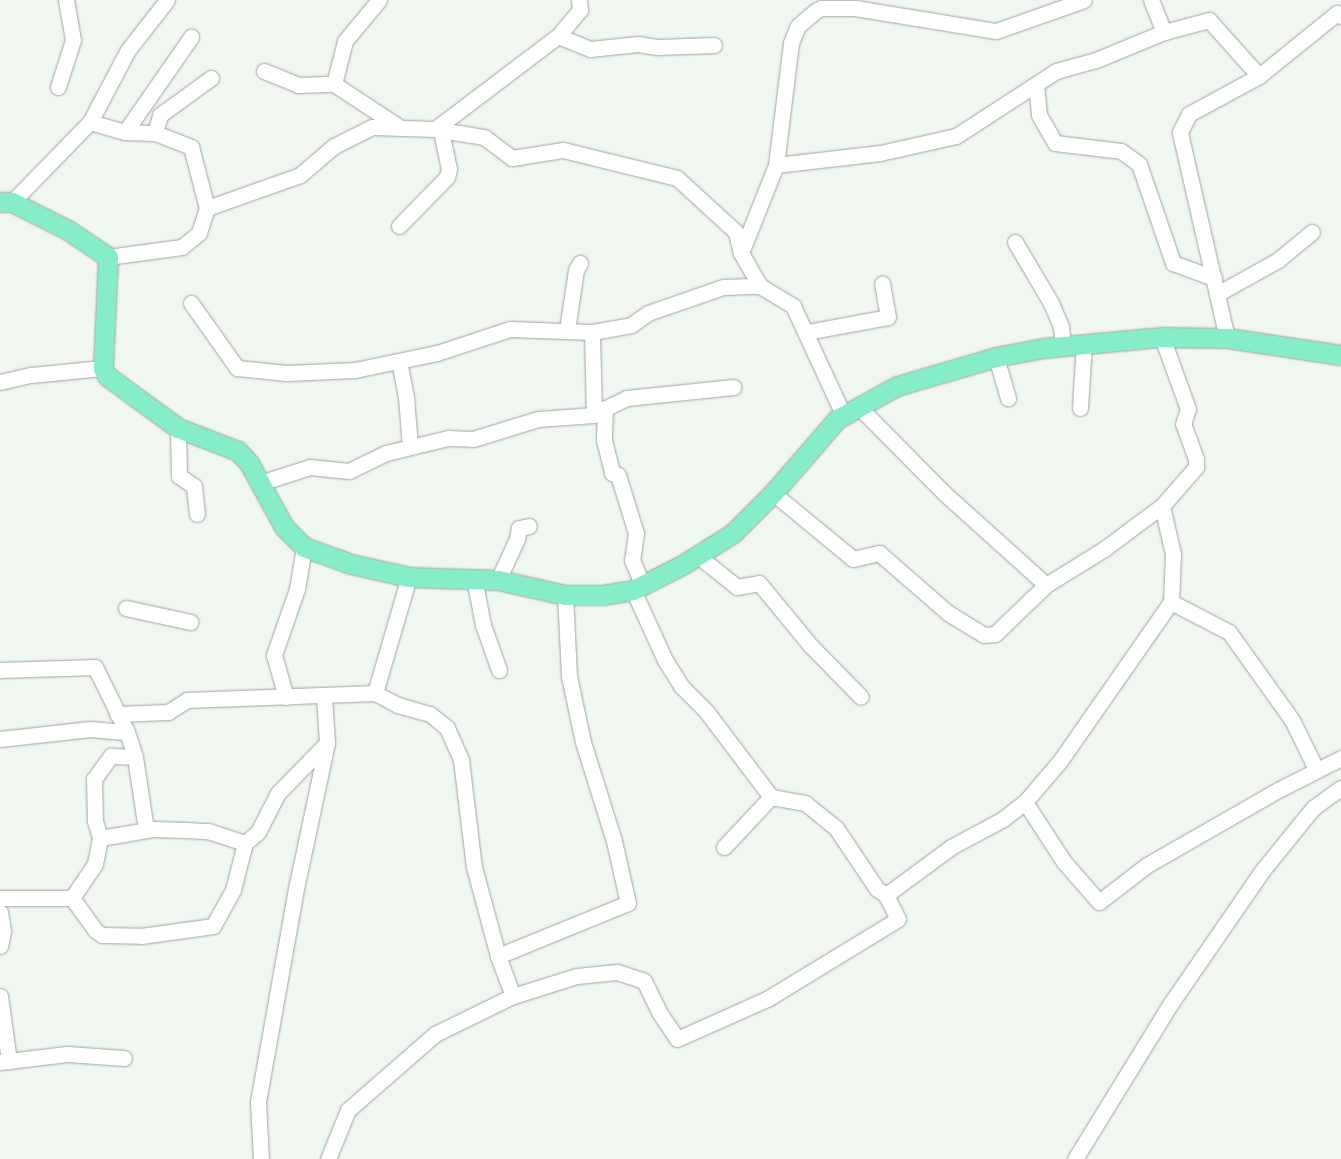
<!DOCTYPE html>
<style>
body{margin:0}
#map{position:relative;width:1341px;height:1159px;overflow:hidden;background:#f0f6f0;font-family:Overpass,sans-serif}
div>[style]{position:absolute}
.roads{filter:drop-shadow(0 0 1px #9ea49e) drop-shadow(0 0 1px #9ea49e)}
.minor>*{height:15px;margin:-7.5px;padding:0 7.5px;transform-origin:7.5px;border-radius:7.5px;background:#fff}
.major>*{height:19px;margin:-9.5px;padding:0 9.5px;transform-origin:9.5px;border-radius:9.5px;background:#85edc7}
span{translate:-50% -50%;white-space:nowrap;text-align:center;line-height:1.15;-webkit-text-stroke:4.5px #f0f6f0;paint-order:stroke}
</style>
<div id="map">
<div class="roads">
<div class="minor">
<div style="left:379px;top:0;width:53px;rotate:129.7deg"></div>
<div style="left:345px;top:41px;width:44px;rotate:104.3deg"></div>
<div style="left:334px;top:84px;width:80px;rotate:33.3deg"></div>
<div style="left:1151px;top:0;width:35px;rotate:68deg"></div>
<div style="left:558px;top:36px;width:35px;rotate:22deg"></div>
<div style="left:590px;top:49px;width:48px;rotate:-5.9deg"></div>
<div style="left:638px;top:44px;width:20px;rotate:9deg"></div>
<div style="left:658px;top:47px;width:56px;rotate:-2deg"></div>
<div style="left:264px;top:71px;width:37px;rotate:22deg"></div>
<div style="left:298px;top:85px;width:36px;rotate:-2deg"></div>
<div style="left:1036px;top:85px;width:30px;rotate:84deg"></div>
<div style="left:1039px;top:115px;width:32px;rotate:60deg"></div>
<div style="left:1055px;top:143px;width:66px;rotate:6.9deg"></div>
<div style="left:1121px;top:151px;width:22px;rotate:36deg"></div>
<div style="left:1139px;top:164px;width:105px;rotate:71deg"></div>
<div style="left:1173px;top:263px;width:44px;rotate:20.1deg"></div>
<div style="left:58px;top:87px;width:49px;rotate:-72.3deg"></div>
<div style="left:73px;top:40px;width:41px;rotate:-99.9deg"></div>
<div style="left:90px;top:122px;width:36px;rotate:16deg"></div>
<div style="left:125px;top:132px;width:30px;rotate:2deg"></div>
<div style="left:155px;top:133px;width:39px;rotate:21deg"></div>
<div style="left:191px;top:147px;width:63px;rotate:75.3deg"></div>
<div style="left:207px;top:208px;width:26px;rotate:108deg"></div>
<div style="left:199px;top:233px;width:22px;rotate:141deg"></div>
<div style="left:182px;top:247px;width:75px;rotate:172.3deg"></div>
<div style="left:435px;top:129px;width:154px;rotate:-37.1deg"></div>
<div style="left:558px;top:36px;width:34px;rotate:-50deg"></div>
<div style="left:580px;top:10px;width:10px;rotate:-96deg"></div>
<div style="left:125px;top:132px;width:116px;rotate:-55.2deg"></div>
<div style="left:155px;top:133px;width:19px;rotate:-74deg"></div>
<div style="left:160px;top:115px;width:63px;rotate:-36deg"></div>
<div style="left:776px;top:165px;width:105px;rotate:-6.6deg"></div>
<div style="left:880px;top:153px;width:78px;rotate:-12.6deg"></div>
<div style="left:956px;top:136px;width:119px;rotate:-33deg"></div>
<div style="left:1056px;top:71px;width:41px;rotate:-15.4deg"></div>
<div style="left:1096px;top:60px;width:74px;rotate:-22.4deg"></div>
<div style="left:1164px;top:32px;width:47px;rotate:-14.9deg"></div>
<div style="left:1209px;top:20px;width:75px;rotate:48.2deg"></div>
<div style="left:12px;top:202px;width:112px;rotate:-45.7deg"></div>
<div style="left:90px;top:122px;width:81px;rotate:-62.2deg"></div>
<div style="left:128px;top:50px;width:63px;rotate:-52deg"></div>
<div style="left:207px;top:208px;width:99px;rotate:-19.5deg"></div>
<div style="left:300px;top:175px;width:45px;rotate:-40.5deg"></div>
<div style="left:334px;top:146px;width:42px;rotate:-26.6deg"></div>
<div style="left:372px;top:127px;width:63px;rotate:1.8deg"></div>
<div style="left:435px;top:129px;width:50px;rotate:9.3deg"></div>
<div style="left:484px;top:137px;width:35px;rotate:37deg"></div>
<div style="left:512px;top:158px;width:52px;rotate:-8.9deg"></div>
<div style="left:563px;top:150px;width:117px;rotate:13.8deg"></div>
<div style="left:677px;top:178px;width:80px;rotate:42.5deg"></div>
<div style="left:736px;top:232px;width:22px;rotate:77deg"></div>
<div style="left:741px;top:253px;width:38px;rotate:60deg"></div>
<div style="left:760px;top:286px;width:39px;rotate:31deg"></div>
<div style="left:793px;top:306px;width:119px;rotate:65.2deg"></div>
<div style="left:399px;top:226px;width:69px;rotate:-45.6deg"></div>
<div style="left:447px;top:177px;width:8px;rotate:-76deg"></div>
<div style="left:449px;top:169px;width:39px;rotate:-102deg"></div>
<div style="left:1015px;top:242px;width:71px;rotate:59.5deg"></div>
<div style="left:1051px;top:303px;width:26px;rotate:67deg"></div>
<div style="left:1061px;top:327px;width:18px;rotate:84deg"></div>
<div style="left:741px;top:253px;width:95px;rotate:-68.3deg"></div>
<div style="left:776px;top:165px;width:123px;rotate:-83deg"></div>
<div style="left:791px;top:43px;width:18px;rotate:-68deg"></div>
<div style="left:798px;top:26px;width:21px;rotate:-41deg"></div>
<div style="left:814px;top:12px;width:8px;rotate:-30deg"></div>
<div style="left:821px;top:8px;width:34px"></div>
<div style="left:855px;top:8px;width:143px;rotate:9.3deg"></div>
<div style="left:996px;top:31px;width:93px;rotate:-19.4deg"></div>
<div style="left:1217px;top:294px;width:70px;rotate:-29.1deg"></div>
<div style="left:1278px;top:260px;width:44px;rotate:-39.5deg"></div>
<div style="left:191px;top:303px;width:80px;rotate:54.7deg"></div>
<div style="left:237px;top:368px;width:50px;rotate:5.7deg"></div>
<div style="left:287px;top:373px;width:68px;rotate:-2.5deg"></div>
<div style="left:355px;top:370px;width:84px;rotate:-11.7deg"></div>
<div style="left:437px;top:353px;width:77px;rotate:-18.2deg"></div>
<div style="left:510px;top:329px;width:82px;rotate:2.1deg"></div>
<div style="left:592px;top:332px;width:40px;rotate:-10deg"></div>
<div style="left:631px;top:325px;width:21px;rotate:-35deg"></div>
<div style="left:648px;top:313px;width:79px;rotate:-19.1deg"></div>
<div style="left:723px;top:287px;width:37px;rotate:-2deg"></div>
<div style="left:567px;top:330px;width:61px;rotate:-81.5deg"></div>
<div style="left:576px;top:270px;width:8px;rotate:-60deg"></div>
<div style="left:807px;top:332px;width:82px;rotate:-10.5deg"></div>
<div style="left:888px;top:317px;width:34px;rotate:-100deg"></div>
<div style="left:1227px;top:338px;width:211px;rotate:-102.9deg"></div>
<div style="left:1180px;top:132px;width:20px;rotate:-63deg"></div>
<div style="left:1189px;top:114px;width:80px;rotate:-28.5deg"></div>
<div style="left:1259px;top:76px;width:100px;rotate:-38.9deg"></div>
<div style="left:1337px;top:13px;width:5px;rotate:37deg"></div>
<div style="left:996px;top:357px;width:43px;rotate:73.7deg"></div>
<div style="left:399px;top:361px;width:37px;rotate:79deg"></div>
<div style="left:406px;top:397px;width:50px;rotate:85.4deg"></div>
<div style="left:0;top:382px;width:32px;rotate:-13deg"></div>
<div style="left:31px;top:375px;width:72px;rotate:-5.6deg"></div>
<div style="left:858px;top:406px;width:122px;rotate:45.3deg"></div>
<div style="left:944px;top:493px;width:137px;rotate:42deg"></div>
<div style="left:605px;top:408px;width:32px;rotate:92deg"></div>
<div style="left:604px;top:440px;width:34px;rotate:76deg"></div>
<div style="left:612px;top:473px;width:6px;rotate:18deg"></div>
<div style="left:618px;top:475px;width:61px;rotate:72.8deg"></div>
<div style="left:636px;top:533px;width:27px;rotate:98deg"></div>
<div style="left:632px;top:560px;width:26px;rotate:67deg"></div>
<div style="left:1080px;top:408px;width:65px;rotate:-86.5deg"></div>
<div style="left:596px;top:413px;width:34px;rotate:-26deg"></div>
<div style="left:627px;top:398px;width:107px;rotate:-5.9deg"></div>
<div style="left:178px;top:428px;width:48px;rotate:88.8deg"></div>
<div style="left:179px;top:476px;width:18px;rotate:34deg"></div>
<div style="left:194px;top:486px;width:28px;rotate:84deg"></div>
<div style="left:260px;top:483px;width:52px;rotate:-17.7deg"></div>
<div style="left:310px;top:467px;width:39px;rotate:6deg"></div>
<div style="left:349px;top:471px;width:41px;rotate:-25.9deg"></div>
<div style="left:386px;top:453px;width:64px;rotate:-13.6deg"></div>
<div style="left:448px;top:438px;width:25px;rotate:2deg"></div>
<div style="left:473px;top:439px;width:68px;rotate:-17.1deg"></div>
<div style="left:538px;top:419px;width:56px;rotate:-4.1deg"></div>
<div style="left:594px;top:415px;width:83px;rotate:-91.4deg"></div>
<div style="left:773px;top:493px;width:104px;rotate:39.5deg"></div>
<div style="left:853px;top:559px;width:27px;rotate:-13deg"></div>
<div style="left:879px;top:553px;width:91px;rotate:41deg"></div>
<div style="left:948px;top:613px;width:42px;rotate:31.4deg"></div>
<div style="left:984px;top:635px;width:11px;rotate:-5deg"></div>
<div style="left:995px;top:634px;width:71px;rotate:-43.9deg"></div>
<div style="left:1046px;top:585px;width:68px;rotate:-31.8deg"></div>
<div style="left:1104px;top:549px;width:72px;rotate:-36.6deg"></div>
<div style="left:1162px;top:506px;width:52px;rotate:-48.9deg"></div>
<div style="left:1196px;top:467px;width:8px;rotate:-90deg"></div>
<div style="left:1196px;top:459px;width:37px;rotate:-110deg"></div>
<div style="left:1183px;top:424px;width:16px;rotate:-72deg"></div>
<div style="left:1188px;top:409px;width:77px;rotate:-109.9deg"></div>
<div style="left:697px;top:555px;width:51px;rotate:38.7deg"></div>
<div style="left:737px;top:587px;width:22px;rotate:-10deg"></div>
<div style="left:759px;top:583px;width:82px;rotate:50.5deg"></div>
<div style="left:811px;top:646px;width:71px;rotate:45.6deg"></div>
<div style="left:474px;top:578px;width:48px;rotate:79.2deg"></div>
<div style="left:483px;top:625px;width:48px;rotate:70.4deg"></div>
<div style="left:498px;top:580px;width:45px;rotate:-65.1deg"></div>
<div style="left:517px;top:539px;width:11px;rotate:-80deg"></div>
<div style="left:519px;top:528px;width:10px;rotate:-11deg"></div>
<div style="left:633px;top:590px;width:77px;rotate:65.4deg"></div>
<div style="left:665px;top:660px;width:31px;rotate:58deg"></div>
<div style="left:681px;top:686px;width:35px;rotate:45deg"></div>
<div style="left:706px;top:711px;width:108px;rotate:52.9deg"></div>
<div style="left:771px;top:797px;width:35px;rotate:10deg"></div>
<div style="left:805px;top:803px;width:40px;rotate:39deg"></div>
<div style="left:836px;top:828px;width:73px;rotate:56.1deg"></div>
<div style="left:877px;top:889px;width:11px;rotate:34deg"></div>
<div style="left:886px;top:895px;width:81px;rotate:-36.4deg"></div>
<div style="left:951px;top:847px;width:59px;rotate:-28.3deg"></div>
<div style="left:1003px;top:819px;width:28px;rotate:-38deg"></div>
<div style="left:1025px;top:802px;width:54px;rotate:-49.5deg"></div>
<div style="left:1060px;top:761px;width:194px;rotate:-55.1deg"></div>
<div style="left:1171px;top:602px;width:48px;rotate:-87.6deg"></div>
<div style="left:1173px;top:554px;width:49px;rotate:-102.9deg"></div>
<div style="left:1171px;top:602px;width:65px;rotate:27.3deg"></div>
<div style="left:1229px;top:632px;width:108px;rotate:54.4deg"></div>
<div style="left:1292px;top:720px;width:55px;rotate:63.9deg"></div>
<div style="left:126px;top:608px;width:66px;rotate:12.3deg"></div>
<div style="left:0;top:670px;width:95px;rotate:-1.8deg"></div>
<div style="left:95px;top:667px;width:72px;rotate:63.8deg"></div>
<div style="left:127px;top:732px;width:26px;rotate:72deg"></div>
<div style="left:135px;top:757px;width:74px;rotate:81.4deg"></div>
<div style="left:375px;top:693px;width:26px;rotate:28deg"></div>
<div style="left:398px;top:705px;width:33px;rotate:16deg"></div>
<div style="left:430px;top:714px;width:22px;rotate:39deg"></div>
<div style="left:447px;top:728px;width:35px;rotate:66deg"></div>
<div style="left:461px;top:760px;width:108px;rotate:83.1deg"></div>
<div style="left:474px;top:867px;width:92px;rotate:74.9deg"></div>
<div style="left:286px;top:697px;width:44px;rotate:-105.9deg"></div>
<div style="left:274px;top:655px;width:70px;rotate:-70.8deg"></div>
<div style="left:297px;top:589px;width:43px;rotate:-80.5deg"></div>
<div style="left:117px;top:714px;width:51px;rotate:-2.2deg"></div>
<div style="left:168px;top:712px;width:22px;rotate:-32deg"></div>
<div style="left:187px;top:700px;width:188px;rotate:-2.1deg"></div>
<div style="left:375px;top:693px;width:121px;rotate:-73.7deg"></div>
<div style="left:0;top:739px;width:91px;rotate:-6.3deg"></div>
<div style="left:90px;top:729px;width:37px;rotate:5deg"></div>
<div style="left:1025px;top:802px;width:72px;rotate:57deg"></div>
<div style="left:1064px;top:862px;width:53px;rotate:48.8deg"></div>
<div style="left:1099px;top:902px;width:61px;rotate:-37.6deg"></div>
<div style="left:1147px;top:865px;width:151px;rotate:-29.8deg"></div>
<div style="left:1278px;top:790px;width:71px;rotate:-26.9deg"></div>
<div style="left:100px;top:838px;width:55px;rotate:-9.5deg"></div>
<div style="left:154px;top:829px;width:32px;rotate:2deg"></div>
<div style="left:186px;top:830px;width:22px;rotate:3deg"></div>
<div style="left:208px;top:831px;width:39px;rotate:18deg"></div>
<div style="left:245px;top:843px;width:17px;rotate:-40deg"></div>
<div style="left:258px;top:832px;width:44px;rotate:-62.9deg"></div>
<div style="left:278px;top:793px;width:70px;rotate:-45.6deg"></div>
<div style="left:724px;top:847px;width:69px;rotate:-46.8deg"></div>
<div style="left:0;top:898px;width:72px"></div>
<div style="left:72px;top:898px;width:39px;rotate:54deg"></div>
<div style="left:95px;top:930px;width:9px;rotate:36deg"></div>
<div style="left:102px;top:935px;width:39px;rotate:1deg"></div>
<div style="left:141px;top:936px;width:73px;rotate:-7.9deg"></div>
<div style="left:213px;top:926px;width:41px;rotate:-60.9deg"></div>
<div style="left:233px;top:890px;width:49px;rotate:-75.7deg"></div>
<div style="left:72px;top:898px;width:41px;rotate:-55.9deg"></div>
<div style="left:95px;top:864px;width:26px;rotate:-79deg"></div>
<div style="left:100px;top:838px;width:18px;rotate:-106deg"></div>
<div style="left:95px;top:821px;width:42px;rotate:-91.4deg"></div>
<div style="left:94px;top:779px;width:29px;rotate:-54deg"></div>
<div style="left:111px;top:756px;width:24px;rotate:2deg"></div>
<div style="left:0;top:912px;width:19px;rotate:81deg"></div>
<div style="left:3px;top:931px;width:15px;rotate:101deg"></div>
<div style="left:0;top:996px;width:66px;rotate:82.1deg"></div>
<div style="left:513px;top:996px;width:67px;rotate:-17.4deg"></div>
<div style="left:577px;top:976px;width:40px;rotate:-5.7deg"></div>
<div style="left:617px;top:972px;width:28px;rotate:18deg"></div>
<div style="left:644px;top:981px;width:34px;rotate:64deg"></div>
<div style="left:659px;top:1012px;width:32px;rotate:56deg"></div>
<div style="left:677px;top:1039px;width:98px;rotate:-24deg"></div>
<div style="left:767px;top:999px;width:153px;rotate:-31.4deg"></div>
<div style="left:898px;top:919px;width:27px;rotate:-117deg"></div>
<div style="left:0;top:1062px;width:67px;rotate:-6.8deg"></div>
<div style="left:67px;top:1054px;width:57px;rotate:4deg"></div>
<div style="left:261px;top:1159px;width:57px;rotate:-93deg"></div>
<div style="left:258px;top:1102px;width:221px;rotate:-79.9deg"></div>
<div style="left:297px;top:884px;width:144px;rotate:-78deg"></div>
<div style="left:327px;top:743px;width:47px;rotate:-93.7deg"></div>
<div style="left:328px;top:1159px;width:53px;rotate:-67.8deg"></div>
<div style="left:348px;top:1110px;width:116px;rotate:-41.1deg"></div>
<div style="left:435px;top:1034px;width:87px;rotate:-26deg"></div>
<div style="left:513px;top:996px;width:43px;rotate:-110.6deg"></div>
<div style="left:498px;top:956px;width:140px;rotate:-22.2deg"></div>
<div style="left:628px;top:903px;width:64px;rotate:-102.7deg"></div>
<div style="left:614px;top:841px;width:104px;rotate:-107.4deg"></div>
<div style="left:583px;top:742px;width:67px;rotate:-102deg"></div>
<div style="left:569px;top:676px;width:81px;rotate:-92.8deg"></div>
<div style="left:1075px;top:1159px;width:183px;rotate:-58.4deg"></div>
<div style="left:1171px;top:1003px;width:160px;rotate:-55.4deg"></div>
<div style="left:1262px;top:871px;width:81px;rotate:-51deg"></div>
<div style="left:1313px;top:808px;width:34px;rotate:-36deg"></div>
</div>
<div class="major">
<div style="left:0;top:202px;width:12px"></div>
<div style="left:12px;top:202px;width:63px;rotate:26.6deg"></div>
<div style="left:68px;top:230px;width:48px;rotate:34deg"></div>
<div style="left:108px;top:257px;width:111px;rotate:92.6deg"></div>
<div style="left:103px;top:368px;width:9px;rotate:63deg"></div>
<div style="left:107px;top:376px;width:88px;rotate:36.2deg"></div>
<div style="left:178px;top:428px;width:64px;rotate:21deg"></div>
<div style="left:238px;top:451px;width:16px;rotate:47deg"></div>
<div style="left:249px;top:463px;width:73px;rotate:61.3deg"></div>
<div style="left:284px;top:527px;width:28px;rotate:45deg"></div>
<div style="left:304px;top:547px;width:50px;rotate:19.9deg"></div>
<div style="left:351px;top:564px;width:59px;rotate:12.6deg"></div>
<div style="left:409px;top:577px;width:89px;rotate:1.9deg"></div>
<div style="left:498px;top:580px;width:69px;rotate:12.6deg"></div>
<div style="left:565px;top:595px;width:37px"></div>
<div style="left:602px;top:595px;width:31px;rotate:-9deg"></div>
<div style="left:633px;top:590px;width:57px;rotate:-27deg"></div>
<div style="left:684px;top:564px;width:58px;rotate:-32.3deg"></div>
<div style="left:733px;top:533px;width:57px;rotate:-45deg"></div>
<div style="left:773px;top:493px;width:98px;rotate:-49.1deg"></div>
<div style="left:837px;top:419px;width:68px;rotate:-28.8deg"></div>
<div style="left:897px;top:386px;width:103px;rotate:-16.3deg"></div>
<div style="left:996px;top:357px;width:48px;rotate:-10.8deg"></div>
<div style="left:1043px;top:348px;width:120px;rotate:-5.3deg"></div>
<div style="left:1162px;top:337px;width:65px;rotate:0.9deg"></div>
<div style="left:1227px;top:338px;width:115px;rotate:8.5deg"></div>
</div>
</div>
</div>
